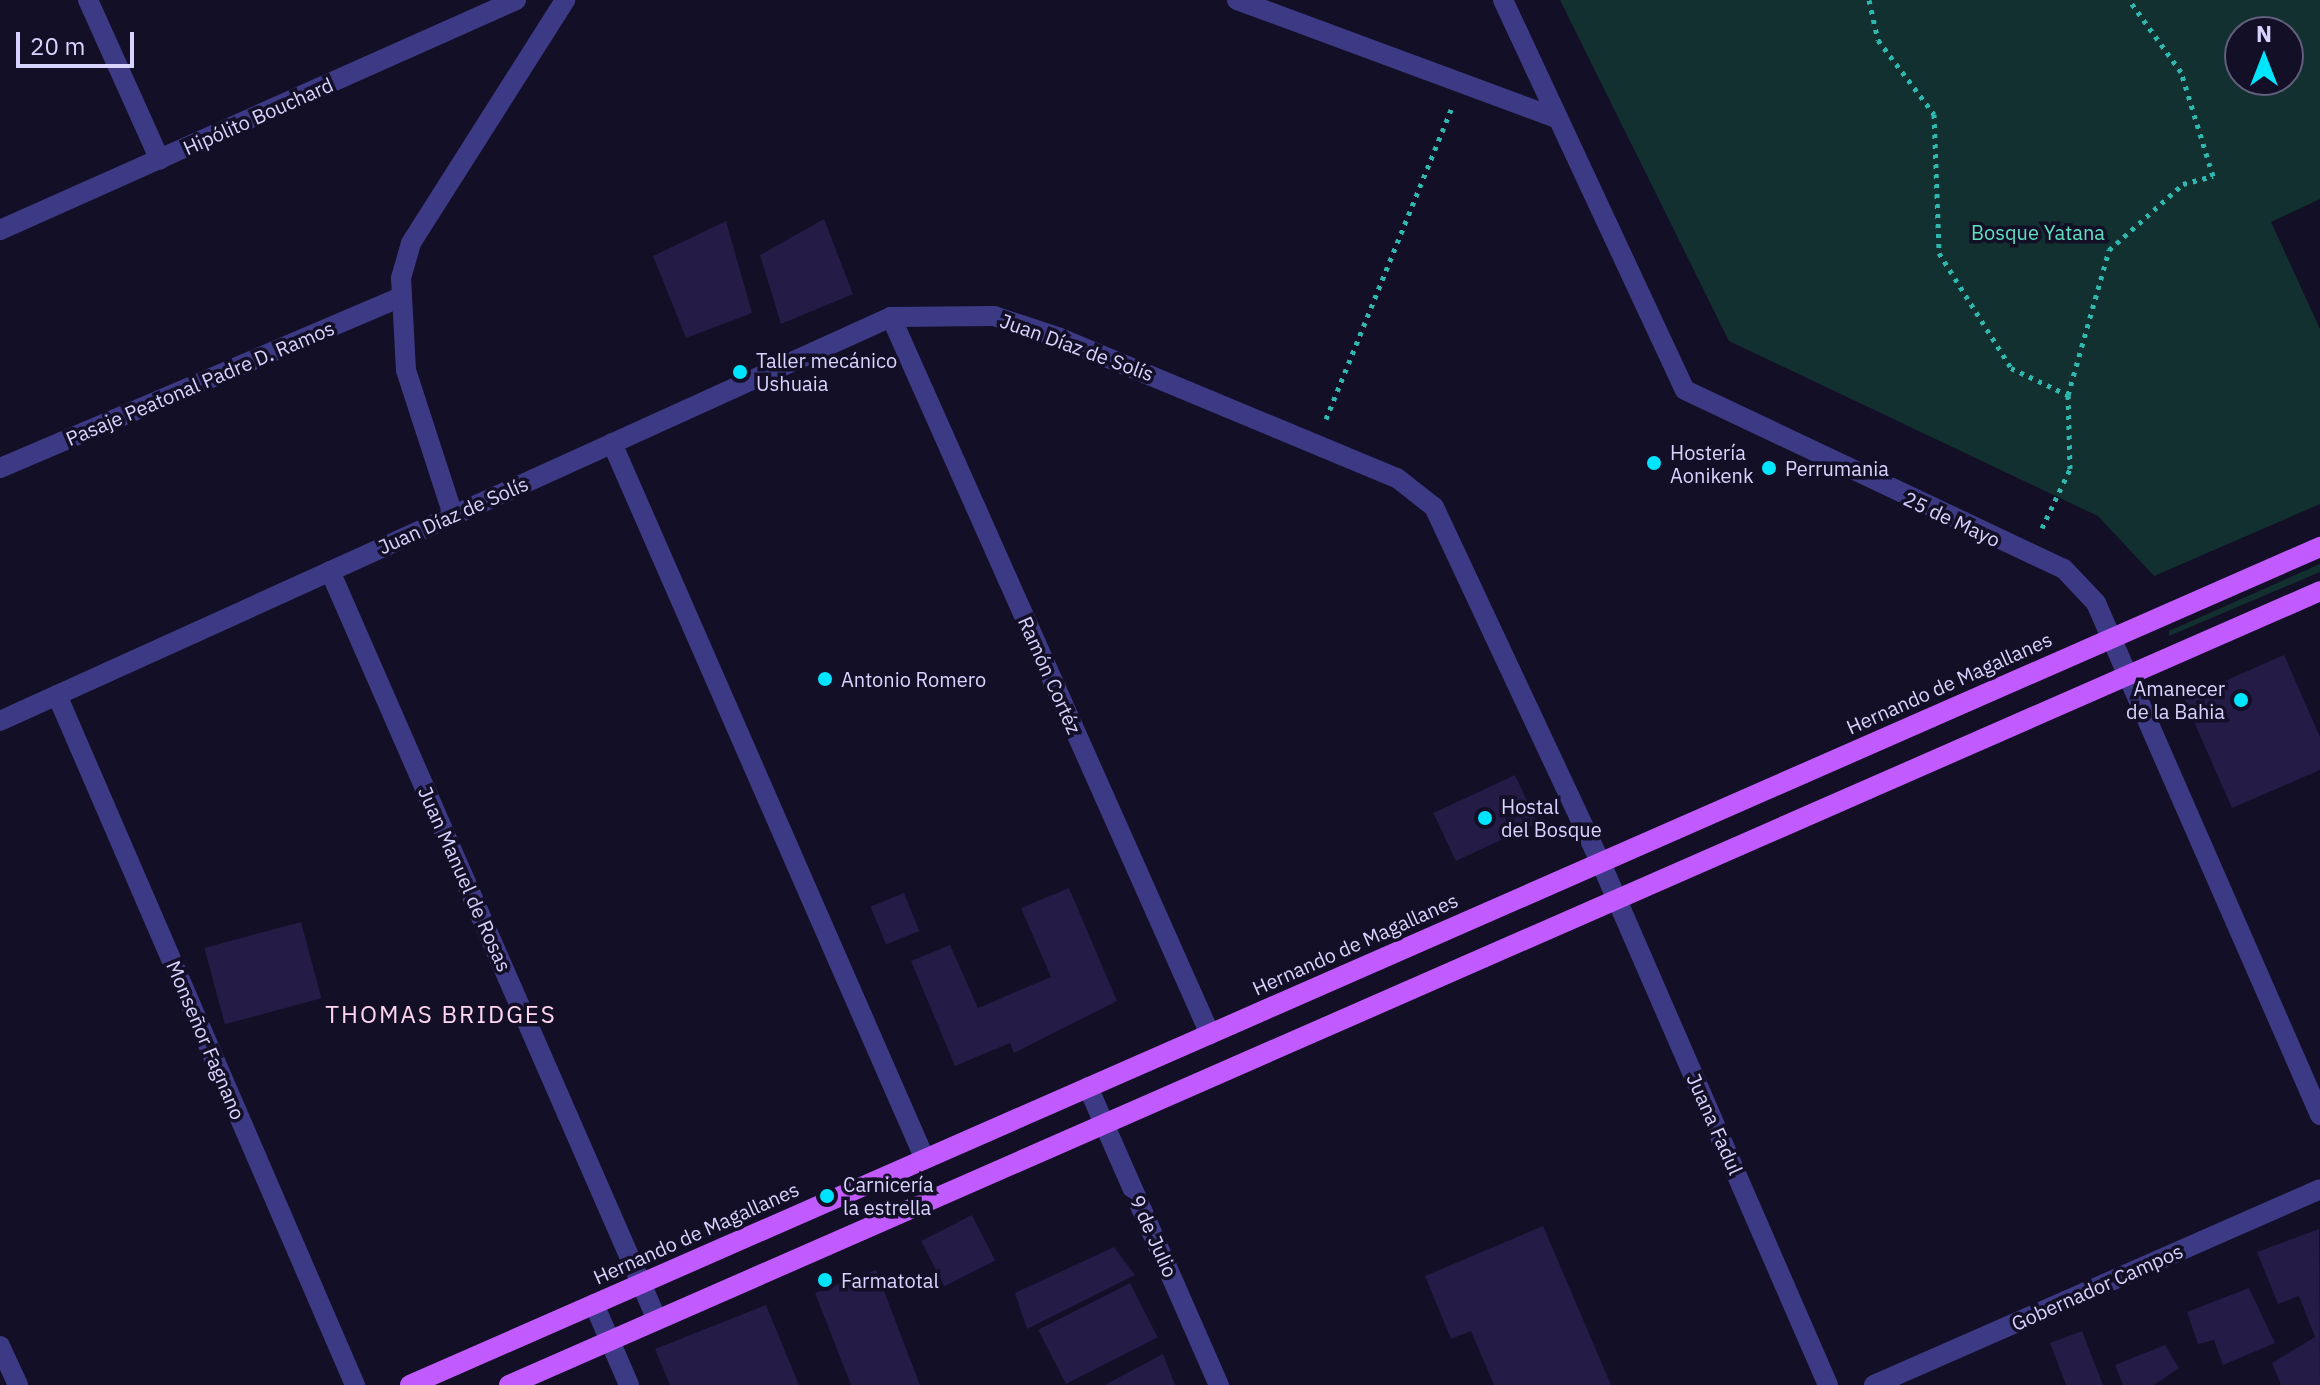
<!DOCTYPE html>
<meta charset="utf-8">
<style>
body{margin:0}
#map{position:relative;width:2320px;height:1385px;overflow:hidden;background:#130f26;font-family:"IBM Plex Sans",sans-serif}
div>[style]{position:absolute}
.green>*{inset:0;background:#12302f}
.building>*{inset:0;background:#241b47;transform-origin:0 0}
.path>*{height:5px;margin-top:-2.5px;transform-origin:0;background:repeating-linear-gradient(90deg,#2fb8b0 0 4px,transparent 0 10px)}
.minor>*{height:20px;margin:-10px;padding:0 10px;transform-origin:10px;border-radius:10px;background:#3d3a85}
.major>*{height:20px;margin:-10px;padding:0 10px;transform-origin:10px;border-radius:10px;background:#c25bff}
.dots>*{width:22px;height:22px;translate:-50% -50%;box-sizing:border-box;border:4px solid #130f26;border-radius:50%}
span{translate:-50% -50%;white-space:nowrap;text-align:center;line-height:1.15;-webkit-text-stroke:7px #130f26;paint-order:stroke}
.street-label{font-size:20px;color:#d9d4ff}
.park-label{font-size:20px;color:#5fe0c0}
.poi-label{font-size:20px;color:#d9d4ff}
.left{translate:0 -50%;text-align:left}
.right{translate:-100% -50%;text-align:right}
.quarter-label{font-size:24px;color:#ffd6f0;letter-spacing:2px}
.north{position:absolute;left:2224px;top:16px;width:80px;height:80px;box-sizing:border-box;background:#130f26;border:2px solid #625e7d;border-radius:50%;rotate:0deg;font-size:22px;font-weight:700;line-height:32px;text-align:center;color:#d9d4ff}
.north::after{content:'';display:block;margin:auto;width:28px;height:36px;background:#00e5ff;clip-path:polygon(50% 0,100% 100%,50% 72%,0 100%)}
.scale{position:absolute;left:16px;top:32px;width:118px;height:36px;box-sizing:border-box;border:4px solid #d9d4ff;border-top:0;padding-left:10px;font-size:24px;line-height:28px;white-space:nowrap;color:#d9d4ff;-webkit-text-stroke:6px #130f26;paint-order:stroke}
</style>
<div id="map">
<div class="green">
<div style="clip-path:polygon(evenodd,1560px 0,2320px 0,2320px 199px,2271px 222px,2320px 329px,2320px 504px,2154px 576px,2098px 516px,1729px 341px,1560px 0,2288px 32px,2288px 80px,2240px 80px,2240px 32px,2288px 32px)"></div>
<div style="clip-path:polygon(2320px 564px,2320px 572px,2169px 636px,2169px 631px)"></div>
</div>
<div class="building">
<div style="clip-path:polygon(824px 219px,853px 294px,781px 324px,760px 255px)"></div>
<div style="clip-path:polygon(726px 221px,752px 313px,686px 338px,653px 256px)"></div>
<div style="clip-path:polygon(2284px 655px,2320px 737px,2320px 770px,2232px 808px,2184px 699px)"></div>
<div style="left:1515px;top:775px;width:53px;height:90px;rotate:65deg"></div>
<div style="clip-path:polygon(1069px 888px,1117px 1001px,1014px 1053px,1010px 1043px,955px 1066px,911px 961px,950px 945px,978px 1008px,1051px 977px,1021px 908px)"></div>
<div style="left:904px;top:893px;width:41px;height:36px;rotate:68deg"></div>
<div style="left:301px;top:922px;width:79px;height:100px;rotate:75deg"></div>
<div style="left:972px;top:1215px;width:51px;height:57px;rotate:63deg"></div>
<div style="clip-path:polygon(1543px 1226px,1611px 1385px,1494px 1385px,1471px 1331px,1451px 1339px,1425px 1276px)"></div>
<div style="clip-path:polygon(2319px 1229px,2320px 1385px,2281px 1385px,2272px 1363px,2315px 1337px,2299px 1296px,2278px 1304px,2257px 1252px)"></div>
<div style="clip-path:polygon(1114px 1247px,1135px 1275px,1027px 1329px,1015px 1293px)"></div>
<div style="clip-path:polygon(876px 1270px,920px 1385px,851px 1385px,815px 1293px)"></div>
<div style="left:1130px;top:1283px;width:61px;height:103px;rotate:63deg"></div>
<div style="clip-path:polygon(2249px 1288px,2275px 1343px,2223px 1365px,2214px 1340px,2198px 1344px,2187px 1312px)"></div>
<div style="clip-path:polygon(766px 1305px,799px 1385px,670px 1385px,655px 1349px)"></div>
<div style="clip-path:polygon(2082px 1331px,2103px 1385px,2066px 1385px,2050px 1343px)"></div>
<div style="clip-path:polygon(2165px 1345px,2179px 1368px,2154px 1385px,2123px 1385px,2115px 1365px)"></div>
<div style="clip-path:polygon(1163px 1354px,1175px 1385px,1105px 1385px)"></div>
</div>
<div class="path">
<div style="left:1869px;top:0;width:41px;rotate:77.3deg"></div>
<div style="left:1878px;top:40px;width:93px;rotate:52.9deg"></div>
<div style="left:1934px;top:114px;width:139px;rotate:87.9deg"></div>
<div style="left:1939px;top:253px;width:136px;rotate:57.9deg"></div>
<div style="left:2011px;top:368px;width:63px;rotate:25.3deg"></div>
<div style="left:1326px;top:419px;width:334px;rotate:-68deg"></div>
<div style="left:2042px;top:528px;width:65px;rotate:-64.6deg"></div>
<div style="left:2070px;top:469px;width:74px;rotate:-91.5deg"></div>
<div style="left:2068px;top:395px;width:151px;rotate:-74.2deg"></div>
<div style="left:2109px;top:250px;width:99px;rotate:-41.7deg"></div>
<div style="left:2183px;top:184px;width:31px;rotate:-15deg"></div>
<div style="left:2213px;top:176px;width:109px;rotate:-107.1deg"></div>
<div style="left:2181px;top:72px;width:89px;rotate:-125.8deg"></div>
</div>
<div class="minor">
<div style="left:88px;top:0;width:175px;rotate:65.8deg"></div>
<div style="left:1237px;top:0;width:340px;rotate:20.3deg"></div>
<div style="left:1503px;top:0;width:430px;rotate:65deg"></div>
<div style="left:1685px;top:390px;width:419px;rotate:25.3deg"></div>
<div style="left:2064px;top:569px;width:47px;rotate:46.7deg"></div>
<div style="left:2096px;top:603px;width:559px;rotate:66.37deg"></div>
<div style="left:0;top:230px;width:565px;rotate:-24.02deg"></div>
<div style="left:891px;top:317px;width:785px;rotate:66.02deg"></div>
<div style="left:612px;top:443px;width:779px;rotate:66.4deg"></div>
<div style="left:0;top:468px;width:434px;rotate:-23.1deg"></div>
<div style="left:453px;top:515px;width:152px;rotate:-108deg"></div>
<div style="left:406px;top:370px;width:92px;rotate:-93.1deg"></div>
<div style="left:401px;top:278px;width:36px;rotate:-74deg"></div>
<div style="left:411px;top:243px;width:288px;rotate:-57.6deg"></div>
<div style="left:330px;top:571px;width:817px;rotate:66.41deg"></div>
<div style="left:57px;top:695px;width:752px;rotate:66.64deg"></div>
<div style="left:0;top:721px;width:978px;rotate:-24.39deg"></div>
<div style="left:891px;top:317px;width:103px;rotate:-0.6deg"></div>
<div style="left:994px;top:316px;width:70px;rotate:18.4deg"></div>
<div style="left:1060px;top:338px;width:365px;rotate:22.6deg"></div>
<div style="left:1397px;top:478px;width:47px;rotate:38.1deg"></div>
<div style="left:1434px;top:507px;width:393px;rotate:64.9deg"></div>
<div style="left:1601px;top:863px;width:569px;rotate:66.5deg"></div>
<div style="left:1088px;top:1087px;width:326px;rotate:66.3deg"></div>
<div style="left:594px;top:1304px;width:88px;rotate:66.6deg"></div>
<div style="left:0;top:1346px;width:43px;rotate:65.2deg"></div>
<div style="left:1874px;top:1385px;width:487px;rotate:-23.7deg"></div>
</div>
<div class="major">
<div style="left:410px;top:1385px;width:2086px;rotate:-23.69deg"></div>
<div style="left:509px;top:1385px;width:1977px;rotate:-23.67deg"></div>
</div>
<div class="dots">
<div style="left:740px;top:372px;background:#00e5ff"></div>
<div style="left:1654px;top:463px;background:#00e5ff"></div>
<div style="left:1769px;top:468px;background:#00e5ff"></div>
<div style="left:825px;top:679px;background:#00e5ff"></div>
<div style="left:2241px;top:700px;background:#00e5ff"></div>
<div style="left:1485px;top:818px;background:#00e5ff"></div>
<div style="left:827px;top:1196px;background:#00e5ff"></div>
<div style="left:825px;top:1280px;background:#00e5ff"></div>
</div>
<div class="street-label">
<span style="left:258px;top:116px;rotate:-24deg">Hipólito Bouchard</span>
<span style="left:1077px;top:347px;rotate:20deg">Juan Díaz de Solís</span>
<span style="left:200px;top:383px;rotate:-23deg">Pasaje Peatonal Padre D. Ramos</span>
<span style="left:453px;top:515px;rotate:-24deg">Juan Díaz de Solís</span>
<span style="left:1952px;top:519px;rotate:25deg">25 de Mayo</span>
<span style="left:1050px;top:675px;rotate:66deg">Ramón Cortéz</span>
<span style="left:1949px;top:683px;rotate:-24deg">Hernando de Magallanes</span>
<span style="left:465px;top:879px;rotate:66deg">Juan Manuel de Rosas</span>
<span style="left:1355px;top:944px;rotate:-24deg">Hernando de Magallanes</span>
<span style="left:206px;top:1040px;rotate:67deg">Monseñor Fagnano</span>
<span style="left:1715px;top:1124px;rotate:66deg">Juana Fadul</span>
<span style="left:696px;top:1233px;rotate:-24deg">Hernando de Magallanes</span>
<span style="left:1154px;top:1236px;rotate:66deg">9 de Julio</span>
<span style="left:2097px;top:1287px;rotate:-24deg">Gobernador Campos</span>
</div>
<div class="park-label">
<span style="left:2038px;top:232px">Bosque Yatana</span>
</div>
<div class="poi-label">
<span class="left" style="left:756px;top:372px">Taller mecánico<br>Ushuaia</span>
<span class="left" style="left:1670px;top:464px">Hostería<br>Aonikenk</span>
<span class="left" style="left:1785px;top:468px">Perrumania</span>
<span class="left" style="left:841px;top:679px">Antonio Romero</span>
<span class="right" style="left:2225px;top:700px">Amanecer<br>de la Bahia</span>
<span class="left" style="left:1501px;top:818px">Hostal<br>del Bosque</span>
<span class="left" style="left:843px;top:1196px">Carnicería<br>la estrella</span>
<span class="left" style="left:841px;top:1280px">Farmatotal</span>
</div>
<div class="quarter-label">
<span style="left:441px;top:1015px">THOMAS BRIDGES</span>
</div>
<div class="north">N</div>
<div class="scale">20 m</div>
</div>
